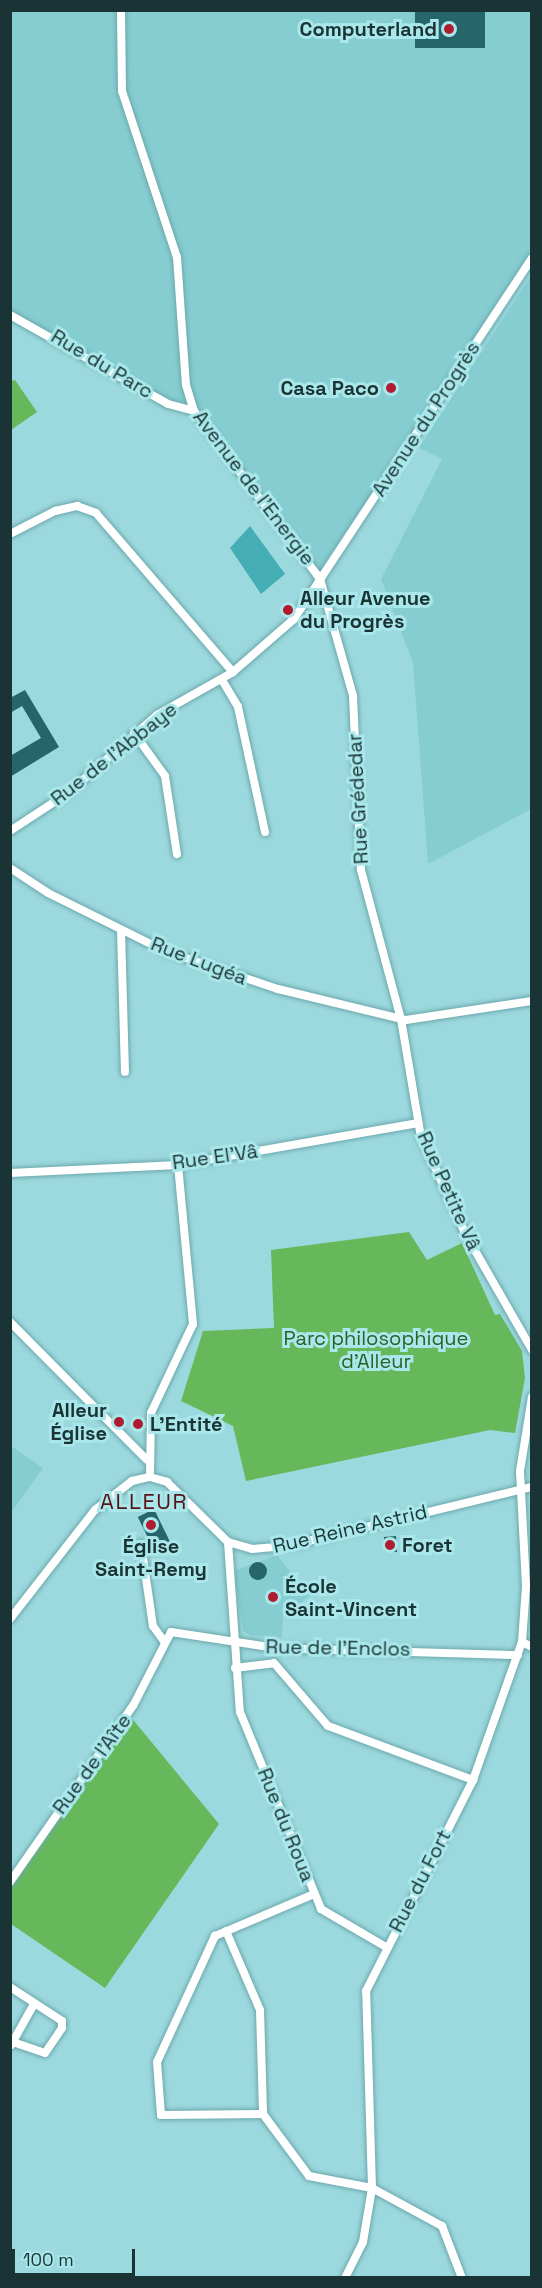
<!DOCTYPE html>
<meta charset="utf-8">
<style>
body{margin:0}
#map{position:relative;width:542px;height:2288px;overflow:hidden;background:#9cd9de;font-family:"Space Grotesk",sans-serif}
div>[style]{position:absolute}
.built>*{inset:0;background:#86cdd1}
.green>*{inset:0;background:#66b85b}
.water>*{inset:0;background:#45aeb5}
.building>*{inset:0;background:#266569;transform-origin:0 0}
.round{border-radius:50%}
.roads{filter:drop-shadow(0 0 2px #6ca8ac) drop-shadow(0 0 2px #6ca8ac)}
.minor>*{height:8px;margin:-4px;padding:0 4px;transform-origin:4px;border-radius:4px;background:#fff}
.dots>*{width:16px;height:16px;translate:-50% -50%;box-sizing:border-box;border:3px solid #a9e7eb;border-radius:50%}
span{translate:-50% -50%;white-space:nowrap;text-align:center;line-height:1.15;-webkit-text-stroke:6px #a9e7eb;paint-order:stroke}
.poi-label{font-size:20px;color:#1a3435;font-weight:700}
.right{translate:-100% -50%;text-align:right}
.left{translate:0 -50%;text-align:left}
.street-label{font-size:20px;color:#1a3435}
.park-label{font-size:20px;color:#296222}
.quarter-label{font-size:22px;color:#571217;letter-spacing:1.5px}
.frame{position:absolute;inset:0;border:12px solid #1a3435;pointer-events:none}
.scale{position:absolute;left:12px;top:2249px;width:123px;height:27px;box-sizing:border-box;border:3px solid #1a3435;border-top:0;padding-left:8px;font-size:18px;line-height:21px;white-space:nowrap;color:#1a3435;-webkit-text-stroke:4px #a9e7eb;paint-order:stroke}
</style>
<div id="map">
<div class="built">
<div style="clip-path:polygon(11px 11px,531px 11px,531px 258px,494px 306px,422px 429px,321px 572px,212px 429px,11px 310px)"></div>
<div style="clip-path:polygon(531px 276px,531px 809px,428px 864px,413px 663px,381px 579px,442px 459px,419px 448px)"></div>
<div style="clip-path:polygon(11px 1446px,43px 1468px,11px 1513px)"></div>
<div style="clip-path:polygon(277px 1555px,310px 1596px,283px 1615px,282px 1638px,249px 1635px,243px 1631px,234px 1571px)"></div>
</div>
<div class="green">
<div style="clip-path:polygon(15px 380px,37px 412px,11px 430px,11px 381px)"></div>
<div style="clip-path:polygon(409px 1232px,427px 1260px,462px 1243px,495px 1315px,500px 1314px,522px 1351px,525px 1378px,515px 1433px,490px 1430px,246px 1481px,233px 1426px,181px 1401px,203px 1331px,274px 1328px,271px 1250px)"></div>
<div style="clip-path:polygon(130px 1716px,219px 1824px,105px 1988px,11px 1924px,10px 1884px)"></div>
</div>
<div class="water">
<div style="clip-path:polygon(250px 526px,285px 574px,261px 594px,230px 548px)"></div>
</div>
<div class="building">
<div style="left:415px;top:10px;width:70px;height:38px"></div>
<div style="clip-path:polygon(25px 690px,59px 747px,10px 777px,10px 756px,41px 738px,22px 706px,10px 713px,10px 698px)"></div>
<div style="left:154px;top:1509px;width:37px;height:18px;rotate:64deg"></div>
<div style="clip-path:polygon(396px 1536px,397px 1552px,386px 1552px,384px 1537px)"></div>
<div class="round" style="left:249px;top:1562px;width:18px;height:18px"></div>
</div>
<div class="roads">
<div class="minor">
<div style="left:121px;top:10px;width:81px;rotate:89.3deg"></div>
<div style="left:122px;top:91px;width:175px;rotate:71.7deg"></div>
<div style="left:177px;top:257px;width:128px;rotate:86deg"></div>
<div style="left:186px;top:385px;width:27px;rotate:73deg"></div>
<div style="left:194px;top:411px;width:210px;rotate:53.1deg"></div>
<div style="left:320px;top:579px;width:122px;rotate:74.2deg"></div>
<div style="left:353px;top:696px;width:174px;rotate:87.4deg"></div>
<div style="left:361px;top:870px;width:154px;rotate:75deg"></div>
<div style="left:401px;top:1019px;width:120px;rotate:80.4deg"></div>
<div style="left:421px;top:1137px;width:108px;rotate:65.3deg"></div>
<div style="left:466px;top:1235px;width:133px;rotate:60.1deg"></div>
<div style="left:10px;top:315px;width:181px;rotate:29.4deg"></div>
<div style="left:168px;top:404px;width:27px;rotate:15deg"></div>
<div style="left:10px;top:534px;width:51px;rotate:-27.1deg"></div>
<div style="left:55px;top:511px;width:23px;rotate:-13deg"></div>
<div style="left:77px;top:506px;width:20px;rotate:20deg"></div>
<div style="left:96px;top:513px;width:210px;rotate:49.3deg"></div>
<div style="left:222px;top:680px;width:31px;rotate:59deg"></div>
<div style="left:238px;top:707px;width:128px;rotate:77.8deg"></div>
<div style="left:134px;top:733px;width:53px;rotate:54.2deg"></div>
<div style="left:165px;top:776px;width:79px;rotate:81.3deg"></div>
<div style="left:10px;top:831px;width:69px;rotate:-33.2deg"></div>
<div style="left:68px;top:793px;width:118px;rotate:-41.2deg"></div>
<div style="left:157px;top:715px;width:87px;rotate:-29.5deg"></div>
<div style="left:233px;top:672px;width:81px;rotate:-41deg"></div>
<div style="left:294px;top:619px;width:432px;rotate:-56.6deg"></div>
<div style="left:10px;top:868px;width:45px;rotate:33.3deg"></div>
<div style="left:48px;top:893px;width:131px;rotate:26.4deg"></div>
<div style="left:165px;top:951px;width:119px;rotate:18.6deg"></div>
<div style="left:278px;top:989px;width:132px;rotate:13.6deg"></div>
<div style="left:406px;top:1020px;width:127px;rotate:-8.6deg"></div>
<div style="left:121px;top:930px;width:142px;rotate:88.4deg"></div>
<div style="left:178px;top:1165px;width:160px;rotate:84.6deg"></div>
<div style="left:193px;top:1324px;width:98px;rotate:115.3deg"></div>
<div style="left:151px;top:1413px;width:64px;rotate:90.9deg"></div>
<div style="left:150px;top:1477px;width:18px;rotate:16deg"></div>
<div style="left:167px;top:1482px;width:86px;rotate:44.5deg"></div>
<div style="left:228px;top:1542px;width:25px;rotate:16deg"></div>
<div style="left:252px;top:1549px;width:36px;rotate:-5deg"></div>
<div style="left:288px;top:1546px;width:251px;rotate:-13.6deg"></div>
<div style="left:10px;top:1173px;width:168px;rotate:-2.7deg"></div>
<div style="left:178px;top:1165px;width:244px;rotate:-9.9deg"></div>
<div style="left:10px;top:1322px;width:194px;rotate:45.2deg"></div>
<div style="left:228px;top:1542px;width:170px;rotate:86deg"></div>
<div style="left:240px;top:1712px;width:213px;rotate:67.6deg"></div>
<div style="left:321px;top:1909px;width:75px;rotate:30.3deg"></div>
<div style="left:141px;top:1544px;width:83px;rotate:81.7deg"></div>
<div style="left:153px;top:1626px;width:19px;rotate:54deg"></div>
<div style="left:10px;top:1619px;width:138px;rotate:-52.1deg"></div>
<div style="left:95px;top:1510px;width:47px;rotate:-38.1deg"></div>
<div style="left:132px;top:1481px;width:18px;rotate:-13deg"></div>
<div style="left:522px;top:1642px;width:11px;rotate:27deg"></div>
<div style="left:274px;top:1663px;width:83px;rotate:49.4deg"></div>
<div style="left:328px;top:1726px;width:155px;rotate:20.4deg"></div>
<div style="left:235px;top:1668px;width:39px;rotate:-7deg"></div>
<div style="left:10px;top:1882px;width:215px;rotate:-55.1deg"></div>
<div style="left:133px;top:1706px;width:83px;rotate:-62.8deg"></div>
<div style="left:171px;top:1632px;width:106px;rotate:8.7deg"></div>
<div style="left:276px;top:1648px;width:242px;rotate:1.7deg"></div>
<div style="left:226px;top:1931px;width:86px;rotate:66.7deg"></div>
<div style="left:260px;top:2010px;width:104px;rotate:88.3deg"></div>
<div style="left:263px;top:2114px;width:77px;rotate:53.4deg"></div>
<div style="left:309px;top:2176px;width:64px;rotate:10.8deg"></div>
<div style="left:372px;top:2188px;width:80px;rotate:28.5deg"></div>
<div style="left:442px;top:2226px;width:56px;rotate:69deg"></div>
<div style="left:10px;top:1987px;width:62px;rotate:33.2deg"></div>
<div style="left:62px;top:2021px;width:7px;rotate:90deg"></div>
<div style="left:62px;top:2028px;width:30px;rotate:124deg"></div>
<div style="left:45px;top:2053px;width:34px;rotate:-161deg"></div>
<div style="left:11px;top:2045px;width:47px;rotate:-60.7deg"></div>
<div style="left:263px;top:2114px;width:102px;rotate:179.4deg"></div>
<div style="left:161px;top:2115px;width:53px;rotate:-94.3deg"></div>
<div style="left:157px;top:2062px;width:139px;rotate:-65.3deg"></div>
<div style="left:215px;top:1936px;width:108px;rotate:-23deg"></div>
<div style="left:345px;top:2278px;width:40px;rotate:-63.4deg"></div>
<div style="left:363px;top:2242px;width:55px;rotate:-80.5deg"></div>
<div style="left:372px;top:2188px;width:197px;rotate:-91.7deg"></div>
<div style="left:366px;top:1991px;width:237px;rotate:-63.1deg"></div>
<div style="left:473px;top:1780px;width:146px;rotate:-70.5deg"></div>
<div style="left:522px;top:1642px;width:56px;rotate:-85.9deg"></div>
<div style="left:526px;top:1586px;width:115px;rotate:-93deg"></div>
<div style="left:520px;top:1471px;width:75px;rotate:-80.8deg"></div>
</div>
</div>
<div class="dots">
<div style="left:449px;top:29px;background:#b01c2f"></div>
<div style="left:391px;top:388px;background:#b01c2f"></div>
<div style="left:288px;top:610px;background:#b01c2f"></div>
<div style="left:119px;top:1422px;background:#b01c2f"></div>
<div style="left:138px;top:1424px;background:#b01c2f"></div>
<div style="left:151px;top:1525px;background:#b01c2f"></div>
<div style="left:390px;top:1545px;background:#b01c2f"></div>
<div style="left:273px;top:1597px;background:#b01c2f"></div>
</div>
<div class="poi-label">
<span class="right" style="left:437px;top:29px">Computerland</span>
<span class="right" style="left:379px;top:388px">Casa Paco</span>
<span class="left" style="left:300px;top:610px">Alleur Avenue<br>du Progrès</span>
<span class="right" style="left:107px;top:1422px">Alleur<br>Église</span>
<span class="left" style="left:150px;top:1424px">L'Entité</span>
<span class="left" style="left:402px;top:1545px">Foret</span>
<span style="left:151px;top:1558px">Église<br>Saint-Remy</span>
<span class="left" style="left:285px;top:1598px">École<br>Saint-Vincent</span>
</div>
<div class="street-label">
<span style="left:102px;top:364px;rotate:31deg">Rue du Parc</span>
<span style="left:426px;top:419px;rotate:-57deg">Avenue du Progrès</span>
<span style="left:254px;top:488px;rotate:53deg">Avenue de l'Energie</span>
<span style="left:114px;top:754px;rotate:-38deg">Rue de l'Abbaye</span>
<span style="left:358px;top:799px;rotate:-93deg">Rue Grédedar</span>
<span style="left:199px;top:961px;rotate:21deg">Rue Lugéa</span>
<span style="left:215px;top:1157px;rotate:-8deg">Rue El'Vâ</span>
<span style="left:449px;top:1191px;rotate:66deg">Rue Petite Vâ</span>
<span style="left:350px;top:1529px;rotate:-13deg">Rue Reine Astrid</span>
<span style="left:338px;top:1648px;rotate:1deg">Rue de l'Enclos</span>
<span style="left:92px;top:1764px;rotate:-54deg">Rue de l'Aîte</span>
<span style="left:286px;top:1825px;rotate:68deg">Rue du Roua</span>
<span style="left:420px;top:1881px;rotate:-63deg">Rue du Fort</span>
</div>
<div class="park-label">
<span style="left:376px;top:1350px">Parc philosophique<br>d'Alleur</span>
</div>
<div class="quarter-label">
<span style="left:144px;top:1502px">ALLEUR</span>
</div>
<div class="frame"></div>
<div class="scale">100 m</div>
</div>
